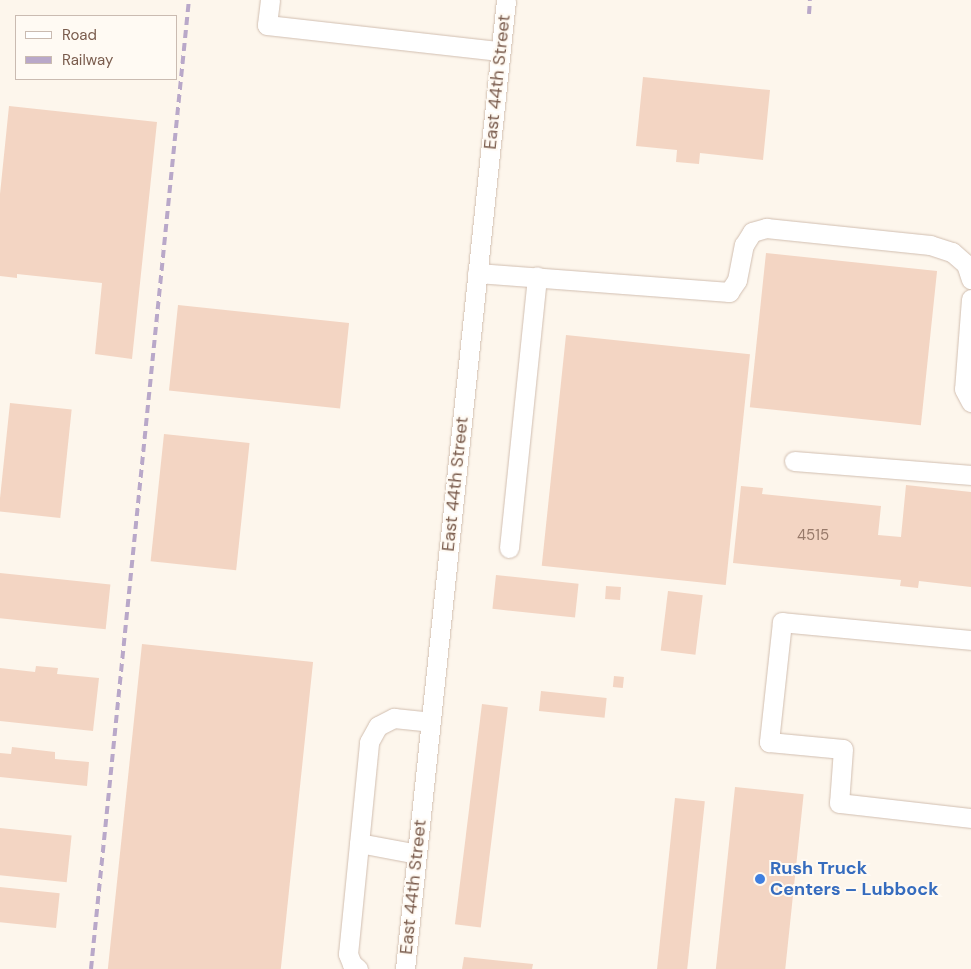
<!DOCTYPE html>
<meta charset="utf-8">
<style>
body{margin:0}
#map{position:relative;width:971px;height:969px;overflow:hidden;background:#fdf6ec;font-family:"DM Sans",sans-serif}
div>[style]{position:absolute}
.building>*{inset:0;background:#f3d5c3;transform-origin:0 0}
.roads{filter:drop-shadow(0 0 1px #d1beb0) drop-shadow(0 0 1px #d1beb0)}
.minor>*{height:19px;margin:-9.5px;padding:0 9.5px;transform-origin:9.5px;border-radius:9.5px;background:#fff}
.rail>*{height:4px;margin-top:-2px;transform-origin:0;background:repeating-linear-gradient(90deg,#b9a8c9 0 8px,transparent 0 13px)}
.dots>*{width:14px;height:14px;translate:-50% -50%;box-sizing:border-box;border:2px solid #fffaf3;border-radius:50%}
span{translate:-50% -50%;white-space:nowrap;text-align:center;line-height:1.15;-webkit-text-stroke:4px #fffaf3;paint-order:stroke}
.number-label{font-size:15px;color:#987a6a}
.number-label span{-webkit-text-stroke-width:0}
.street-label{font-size:18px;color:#7a5c4d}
.shop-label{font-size:18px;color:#366cbe;font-weight:700}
.left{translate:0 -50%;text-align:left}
.legend{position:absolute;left:15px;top:15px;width:162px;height:65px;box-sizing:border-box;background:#fffaf3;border:1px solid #cabbb1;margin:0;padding:6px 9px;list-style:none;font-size:15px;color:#7a5c4d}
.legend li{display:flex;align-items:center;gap:10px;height:25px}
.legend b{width:25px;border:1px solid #cabbb1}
</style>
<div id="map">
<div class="building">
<div style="clip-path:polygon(643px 77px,770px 90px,763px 160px,700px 153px,699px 164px,676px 162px,677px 150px,636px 146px)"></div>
<div style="clip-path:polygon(9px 106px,157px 122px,132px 359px,95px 354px,102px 283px,17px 274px,17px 278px,0 276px,0 194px)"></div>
<div style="left:766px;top:253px;width:172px;height:155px;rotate:6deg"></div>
<div style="left:178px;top:305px;width:172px;height:86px;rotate:6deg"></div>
<div style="left:566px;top:335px;width:185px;height:232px;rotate:6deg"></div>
<div style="left:10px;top:403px;width:62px;height:109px;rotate:6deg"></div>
<div style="left:164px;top:434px;width:86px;height:128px;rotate:6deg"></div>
<div style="clip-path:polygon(906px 485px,971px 492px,971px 587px,919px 581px,918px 588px,900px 586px,901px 580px,733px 563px,741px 486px,763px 488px,762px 494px,881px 506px,878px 535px,901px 537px)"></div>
<div style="left:0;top:573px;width:111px;height:45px;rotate:6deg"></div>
<div style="left:496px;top:575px;width:83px;height:34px;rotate:6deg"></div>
<div style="left:606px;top:586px;width:15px;height:13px;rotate:4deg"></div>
<div style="left:668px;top:591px;width:35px;height:60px;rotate:7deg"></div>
<div style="left:142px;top:644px;width:172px;height:327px;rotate:6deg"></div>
<div style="clip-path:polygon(36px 666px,58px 668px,57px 674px,99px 678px,93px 731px,0 721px,0 668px,35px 672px)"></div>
<div style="left:614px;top:676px;width:10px;height:11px;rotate:6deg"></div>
<div style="left:541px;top:691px;width:66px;height:20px;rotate:6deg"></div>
<div style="left:482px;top:704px;width:26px;height:222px;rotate:7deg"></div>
<div style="clip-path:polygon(12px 747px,55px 752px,55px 759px,89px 762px,87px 786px,0 777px,0 753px,11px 754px)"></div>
<div style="left:735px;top:787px;width:69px;height:183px;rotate:6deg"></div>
<div style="left:675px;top:798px;width:30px;height:172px;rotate:6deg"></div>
<div style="left:0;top:828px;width:72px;height:47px;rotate:6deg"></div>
<div style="left:0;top:887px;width:60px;height:35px;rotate:6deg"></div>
<div style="clip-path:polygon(464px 957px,533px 964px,532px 969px,462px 969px)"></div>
</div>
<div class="roads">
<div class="minor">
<div style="left:270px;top:0;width:25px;rotate:97deg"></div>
<div style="left:267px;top:25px;width:234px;rotate:6.4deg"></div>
<div style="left:477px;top:273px;width:253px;rotate:4.3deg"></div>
<div style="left:729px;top:292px;width:14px;rotate:-56deg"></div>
<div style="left:737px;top:280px;width:36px;rotate:-79deg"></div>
<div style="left:744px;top:245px;width:15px;rotate:-58deg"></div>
<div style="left:752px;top:232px;width:15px;rotate:-16deg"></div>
<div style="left:766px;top:228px;width:165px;rotate:5.9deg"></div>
<div style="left:930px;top:245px;width:23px;rotate:18deg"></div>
<div style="left:952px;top:252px;width:18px;rotate:41deg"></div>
<div style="left:966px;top:264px;width:16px;rotate:72deg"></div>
<div style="left:971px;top:299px;width:90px;rotate:94.4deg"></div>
<div style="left:964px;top:389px;width:15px;rotate:62deg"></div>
<div style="left:794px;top:461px;width:178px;rotate:4.5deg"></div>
<div style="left:509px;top:548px;width:273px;rotate:-84.1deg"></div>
<div style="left:971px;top:640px;width:190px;rotate:-174.6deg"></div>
<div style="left:782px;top:622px;width:121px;rotate:96.2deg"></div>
<div style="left:769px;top:742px;width:74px;rotate:5.4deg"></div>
<div style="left:843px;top:749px;width:54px;rotate:94.2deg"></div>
<div style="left:839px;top:803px;width:133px;rotate:6.5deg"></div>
<div style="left:359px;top:843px;width:59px;rotate:10.7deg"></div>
<div style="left:358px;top:969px;width:8px;rotate:-140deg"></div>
<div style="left:352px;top:964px;width:11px;rotate:-112deg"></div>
<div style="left:348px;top:954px;width:213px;rotate:-84.3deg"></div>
<div style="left:369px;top:742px;width:18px;rotate:-61deg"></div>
<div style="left:378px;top:726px;width:18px;rotate:-27deg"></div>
<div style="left:394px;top:718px;width:36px;rotate:6deg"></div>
<div style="left:405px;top:969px;width:974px;rotate:-84.05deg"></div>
</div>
</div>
<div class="rail">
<div style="left:809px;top:14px;width:14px;rotate:-86deg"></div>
<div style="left:91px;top:969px;width:974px;rotate:-84.23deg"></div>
</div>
<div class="dots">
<div style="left:760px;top:879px;background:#3f7fe0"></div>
</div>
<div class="number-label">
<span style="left:813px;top:536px">4515</span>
</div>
<div class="street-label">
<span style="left:497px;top:82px;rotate:-84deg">East 44th Street</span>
<span style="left:455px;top:484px;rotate:-84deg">East 44th Street</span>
<span style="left:413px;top:887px;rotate:-84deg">East 44th Street</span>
</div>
<div class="shop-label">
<span class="left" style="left:770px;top:879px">Rush Truck<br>Centers – Lubbock</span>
</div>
<ul class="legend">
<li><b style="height:6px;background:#fff"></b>Road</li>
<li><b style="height:6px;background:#b9a8c9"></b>Railway</li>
</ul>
</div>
